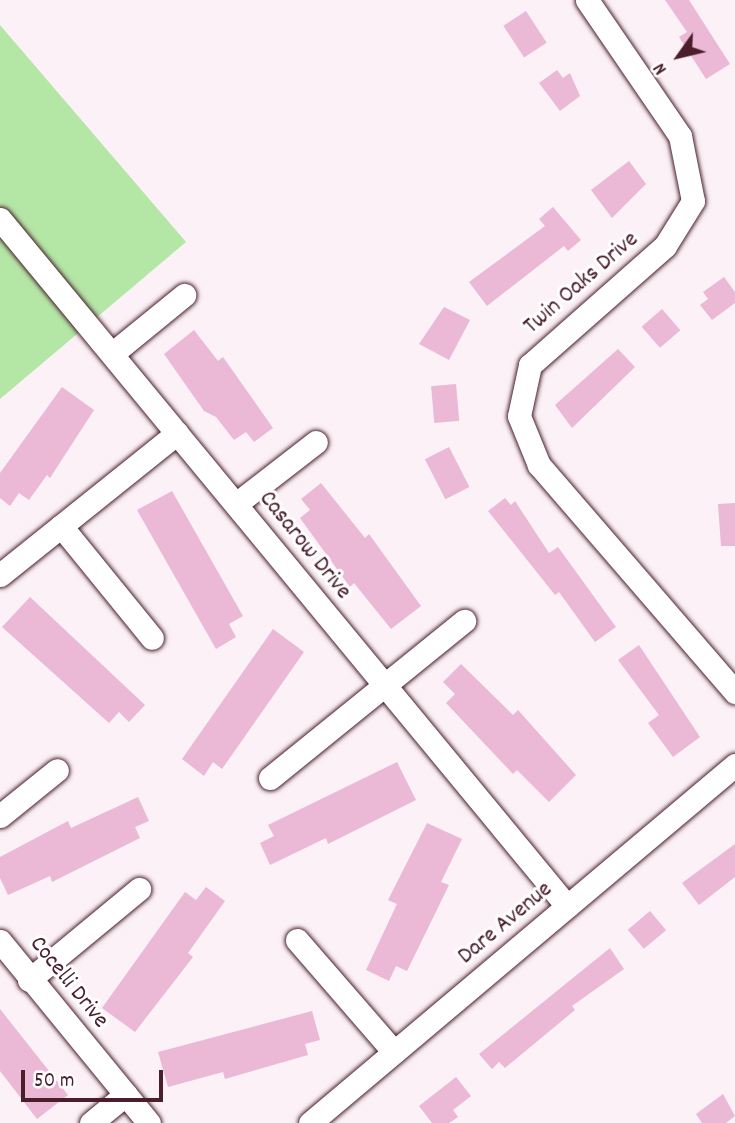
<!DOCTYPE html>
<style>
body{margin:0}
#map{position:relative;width:735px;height:1123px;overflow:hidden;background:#fbf1f7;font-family:Dekko,sans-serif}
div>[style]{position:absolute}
.green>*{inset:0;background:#b4e6a6}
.building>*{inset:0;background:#ebb8d5;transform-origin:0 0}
.roads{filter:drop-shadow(0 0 2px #4a1f2b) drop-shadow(0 0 2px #4a1f2b)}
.minor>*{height:23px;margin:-11.5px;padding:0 11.5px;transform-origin:11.5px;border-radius:11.5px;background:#fff}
span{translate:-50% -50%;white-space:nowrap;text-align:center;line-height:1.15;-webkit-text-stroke:6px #fff;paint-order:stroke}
.street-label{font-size:24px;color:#4a1f2b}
.north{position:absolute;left:644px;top:21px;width:70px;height:70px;-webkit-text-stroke:5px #fff;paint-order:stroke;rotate:236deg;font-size:19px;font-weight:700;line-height:28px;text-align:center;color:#4a1f2b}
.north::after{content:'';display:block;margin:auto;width:24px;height:32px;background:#4a1f2b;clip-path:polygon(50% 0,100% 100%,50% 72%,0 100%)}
.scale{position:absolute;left:21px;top:1070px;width:142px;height:32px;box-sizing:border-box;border:4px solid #4a1f2b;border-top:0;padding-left:9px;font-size:21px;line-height:24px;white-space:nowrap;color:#4a1f2b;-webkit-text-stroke:5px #fff;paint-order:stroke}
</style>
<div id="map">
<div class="green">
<div style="clip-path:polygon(0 25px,186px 242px,0 399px)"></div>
</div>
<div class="building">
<div style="clip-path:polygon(665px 0,689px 0,730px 64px,706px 79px,679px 37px,687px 32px)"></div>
<div style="left:526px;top:11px;width:38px;height:27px;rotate:57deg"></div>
<div style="clip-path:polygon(557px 70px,563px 78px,570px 73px,580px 96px,560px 111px,539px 83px)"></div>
<div style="clip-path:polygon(629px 161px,646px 184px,612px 218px,591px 190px)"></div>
<div style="clip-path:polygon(553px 207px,581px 240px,568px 251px,564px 246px,487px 306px,469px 282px,545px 226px,539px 219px)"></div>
<div style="clip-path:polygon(724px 277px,735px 292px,735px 303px,712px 320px,700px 305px,708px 299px,703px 292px)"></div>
<div style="clip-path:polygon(444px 307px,470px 320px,449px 360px,419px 344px)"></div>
<div style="left:662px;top:309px;width:28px;height:27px;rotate:49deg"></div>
<div style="clip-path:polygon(194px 330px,218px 361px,223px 357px,273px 428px,254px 442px,246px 432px,234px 440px,216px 417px,204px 411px,164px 354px)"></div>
<div style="clip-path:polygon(618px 349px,635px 367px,572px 428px,555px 405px)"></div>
<div style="left:456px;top:384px;width:37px;height:25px;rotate:85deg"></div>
<div style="clip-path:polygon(62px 387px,94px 410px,50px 478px,47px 475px,29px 500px,19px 493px,10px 506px,0 498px,0 473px)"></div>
<div style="left:449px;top:447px;width:45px;height:27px;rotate:63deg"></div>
<div style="clip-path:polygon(321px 483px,365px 538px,369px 534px,421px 606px,391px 629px,354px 583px,350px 587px,300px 518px,310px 510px,301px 499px)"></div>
<div style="clip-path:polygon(172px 491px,243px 616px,229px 624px,236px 637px,216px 649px,137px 510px)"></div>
<div style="clip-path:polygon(505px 498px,511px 505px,515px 501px,549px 553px,558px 547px,616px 627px,595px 642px,559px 592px,555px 595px,488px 511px)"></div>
<div style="clip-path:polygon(735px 503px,735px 546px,721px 546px,718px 504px)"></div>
<div style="clip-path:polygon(30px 597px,145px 705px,129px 722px,119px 712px,109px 723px,2px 627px)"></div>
<div style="clip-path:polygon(273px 629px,304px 652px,222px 769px,213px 762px,204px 776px,182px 759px)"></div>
<div style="clip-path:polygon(639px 645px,700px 737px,673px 757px,648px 723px,659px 715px,618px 660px)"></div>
<div style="clip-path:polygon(461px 664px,513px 715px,518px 710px,576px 775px,549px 802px,517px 770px,513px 774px,446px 703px,455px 694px,443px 682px)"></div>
<div style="clip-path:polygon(397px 762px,416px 800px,328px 844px,326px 838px,270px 865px,260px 843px,274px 836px,268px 825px)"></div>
<div style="clip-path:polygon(138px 797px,149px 821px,135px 827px,140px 838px,52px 882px,50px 876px,8px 895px,0 878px,0 857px,68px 821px,71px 828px)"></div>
<div style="clip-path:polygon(427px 823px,462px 839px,441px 882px,449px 885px,407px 971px,396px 966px,389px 981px,366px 970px,397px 904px,388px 900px)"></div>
<div style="clip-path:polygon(735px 844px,735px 877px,699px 905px,682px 883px)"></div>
<div style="clip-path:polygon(206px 887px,225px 901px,188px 953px,193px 957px,135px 1032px,102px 1008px,185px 892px,196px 900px)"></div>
<div style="left:650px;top:911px;width:25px;height:29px;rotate:50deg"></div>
<div style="clip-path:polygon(610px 948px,624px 969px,572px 1006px,575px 1010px,505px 1068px,499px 1062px,492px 1069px,479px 1054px)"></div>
<div style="clip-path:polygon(0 1009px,68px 1095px,37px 1119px,0 1071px)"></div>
<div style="clip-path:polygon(312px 1011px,320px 1040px,305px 1044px,308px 1055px,225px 1079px,223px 1072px,168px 1087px,158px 1052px)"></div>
<div style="clip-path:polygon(456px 1077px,471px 1096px,453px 1110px,458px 1117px,449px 1123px,432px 1123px,419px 1106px)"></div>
<div style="clip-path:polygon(723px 1094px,735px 1116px,726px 1123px,702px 1123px,696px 1114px)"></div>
</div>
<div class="roads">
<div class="minor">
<div style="left:587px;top:0;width:165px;rotate:55.6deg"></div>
<div style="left:680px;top:136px;width:66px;rotate:78.7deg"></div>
<div style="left:693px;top:201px;width:53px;rotate:121.9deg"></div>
<div style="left:665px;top:246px;width:180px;rotate:138.6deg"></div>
<div style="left:530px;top:365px;width:52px;rotate:102.2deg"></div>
<div style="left:519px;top:416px;width:53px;rotate:67.8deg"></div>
<div style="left:539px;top:465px;width:300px;rotate:49.2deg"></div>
<div style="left:0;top:219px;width:891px;rotate:50.47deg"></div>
<div style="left:113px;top:353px;width:92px;rotate:-39.2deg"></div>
<div style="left:236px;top:504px;width:101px;rotate:-37.8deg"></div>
<div style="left:61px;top:526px;width:144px;rotate:50.9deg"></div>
<div style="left:0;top:575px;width:227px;rotate:-38.7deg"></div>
<div style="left:270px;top:778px;width:250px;rotate:-39deg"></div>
<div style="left:0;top:816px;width:73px;rotate:-38.9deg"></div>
<div style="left:297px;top:940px;width:148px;rotate:49.1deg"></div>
<div style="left:0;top:941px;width:235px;rotate:50.7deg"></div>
<div style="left:29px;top:980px;width:143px;rotate:-39.6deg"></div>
<div style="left:91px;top:1123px;width:45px;rotate:-39.6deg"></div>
<div style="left:310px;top:1123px;width:556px;rotate:-40.11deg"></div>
</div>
</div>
<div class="street-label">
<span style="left:582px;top:284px;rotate:-41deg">Twin Oaks Drive</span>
<span style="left:304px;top:546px;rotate:51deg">Casarow Drive</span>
<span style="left:506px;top:924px;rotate:-40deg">Dare Avenue</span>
<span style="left:68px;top:983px;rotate:51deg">Cocelli Drive</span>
</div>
<div class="north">N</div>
<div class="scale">50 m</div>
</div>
